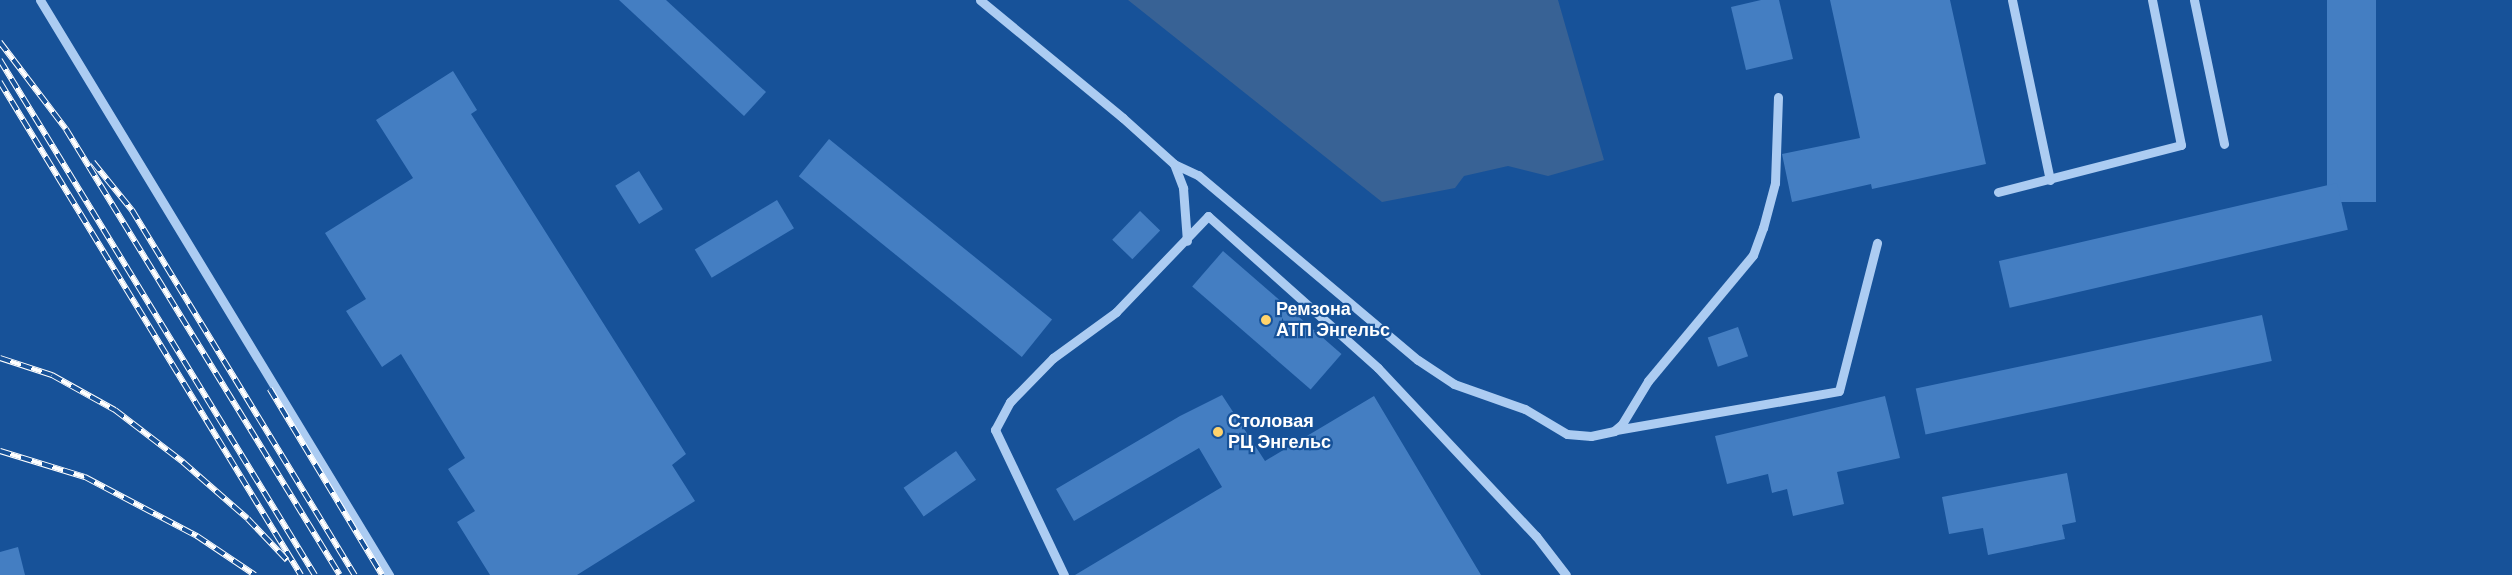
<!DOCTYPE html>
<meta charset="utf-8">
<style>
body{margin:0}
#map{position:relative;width:2512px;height:575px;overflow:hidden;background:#175299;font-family:"DM Sans",sans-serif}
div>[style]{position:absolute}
.water>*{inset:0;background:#386295}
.building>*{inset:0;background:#447ec2;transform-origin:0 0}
.minor>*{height:9px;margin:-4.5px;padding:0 4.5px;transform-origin:4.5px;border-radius:4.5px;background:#acccf2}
.rail>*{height:5.5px;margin-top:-2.75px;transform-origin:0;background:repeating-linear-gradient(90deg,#175299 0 11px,#fff 0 22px);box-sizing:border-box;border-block:1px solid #fff}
.dots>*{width:14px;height:14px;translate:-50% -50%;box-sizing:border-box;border:2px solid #175299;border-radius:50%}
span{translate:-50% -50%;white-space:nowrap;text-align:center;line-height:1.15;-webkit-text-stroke:4.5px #175299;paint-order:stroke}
.poi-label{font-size:18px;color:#fff;font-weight:700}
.left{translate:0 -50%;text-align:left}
</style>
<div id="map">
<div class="water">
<div style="clip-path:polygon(1128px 0,1558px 0,1604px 160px,1548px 176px,1508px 166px,1464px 176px,1455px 188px,1382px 202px)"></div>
</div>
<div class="building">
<div style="clip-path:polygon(619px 0,666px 0,766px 92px,744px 116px)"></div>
<div style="clip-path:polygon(1761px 0,1779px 0,1793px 59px,1746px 70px,1731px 7px)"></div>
<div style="clip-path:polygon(1830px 0,1950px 0,1986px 164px,1872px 189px,1871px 184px,1792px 202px,1782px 154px,1860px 138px)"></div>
<div style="left:2327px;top:0;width:49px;height:202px"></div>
<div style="clip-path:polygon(453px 71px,477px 110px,471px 114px,686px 454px,672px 465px,695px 501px,577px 575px,490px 575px,457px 522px,475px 511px,448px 469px,465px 458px,401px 354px,382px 367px,346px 311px,366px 299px,325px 233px,413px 178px,376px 120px)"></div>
<div style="left:829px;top:139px;width:287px;height:48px;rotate:39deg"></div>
<div style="left:639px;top:171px;width:45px;height:28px;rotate:58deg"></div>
<div style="left:2337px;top:183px;width:48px;height:347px;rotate:77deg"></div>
<div style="left:777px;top:200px;width:33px;height:96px;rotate:59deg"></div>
<div style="left:1140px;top:211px;width:28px;height:40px;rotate:44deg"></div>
<div style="left:1223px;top:251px;width:157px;height:47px;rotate:41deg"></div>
<div style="left:2262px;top:315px;width:47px;height:354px;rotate:78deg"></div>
<div style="left:1738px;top:327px;width:31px;height:32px;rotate:71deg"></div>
<div style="clip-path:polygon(1222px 395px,1265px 461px,1374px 396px,1481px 575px,1075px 575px,1222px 487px,1199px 448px,1074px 521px,1056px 489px,1180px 416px)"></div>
<div style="clip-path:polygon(1885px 396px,1900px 458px,1837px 472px,1844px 504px,1793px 516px,1787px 489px,1772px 493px,1768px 474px,1727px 484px,1715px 436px)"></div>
<div style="left:956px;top:451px;width:35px;height:64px;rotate:55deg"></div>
<div style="clip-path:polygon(2067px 473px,2076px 522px,2062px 525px,2065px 539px,1988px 555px,1983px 528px,1949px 534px,1942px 497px)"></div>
<div style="clip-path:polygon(18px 547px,25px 575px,0 575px,0 552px)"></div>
</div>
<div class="minor">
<div style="left:40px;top:0;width:673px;rotate:58.74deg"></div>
<div style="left:980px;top:0;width:185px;rotate:39.5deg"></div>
<div style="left:1123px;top:118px;width:69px;rotate:42deg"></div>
<div style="left:1174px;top:164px;width:26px;rotate:69deg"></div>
<div style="left:1183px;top:188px;width:53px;rotate:85.7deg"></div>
<div style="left:2012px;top:0;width:184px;rotate:78.1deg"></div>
<div style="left:2194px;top:0;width:147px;rotate:78.2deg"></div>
<div style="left:1174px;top:164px;width:26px;rotate:25deg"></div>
<div style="left:1198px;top:175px;width:287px;rotate:40.1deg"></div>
<div style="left:1418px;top:360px;width:43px;rotate:33.7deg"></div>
<div style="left:1454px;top:384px;width:75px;rotate:19.4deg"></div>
<div style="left:1525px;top:409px;width:49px;rotate:30.8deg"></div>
<div style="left:1567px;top:434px;width:24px;rotate:5deg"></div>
<div style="left:1591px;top:436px;width:24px;rotate:-12deg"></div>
<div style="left:1614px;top:431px;width:11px;rotate:-41deg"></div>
<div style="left:1622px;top:424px;width:50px;rotate:-58.8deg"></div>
<div style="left:1648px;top:381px;width:164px;rotate:-50.2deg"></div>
<div style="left:1753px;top:255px;width:29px;rotate:-70deg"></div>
<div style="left:1763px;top:228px;width:47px;rotate:-75.1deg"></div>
<div style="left:1775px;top:183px;width:86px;rotate:-88deg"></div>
<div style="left:1998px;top:192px;width:189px;rotate:-14.4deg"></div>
<div style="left:2181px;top:145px;width:148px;rotate:-101.3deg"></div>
<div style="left:1616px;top:430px;width:226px;rotate:-9.9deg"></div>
<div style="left:1839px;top:391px;width:153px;rotate:-75.6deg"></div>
<div style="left:1064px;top:575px;width:161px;rotate:-115.4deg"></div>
<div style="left:995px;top:430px;width:32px;rotate:-62deg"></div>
<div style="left:1010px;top:402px;width:62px;rotate:-45.7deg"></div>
<div style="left:1053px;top:358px;width:78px;rotate:-36.1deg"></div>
<div style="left:1116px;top:312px;width:133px;rotate:-46.2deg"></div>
<div style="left:1208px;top:216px;width:228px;rotate:41.8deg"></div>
<div style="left:1378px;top:368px;width:231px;rotate:46.8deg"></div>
<div style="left:1536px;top:536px;width:49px;rotate:52.4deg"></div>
</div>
<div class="rail">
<div style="left:0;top:42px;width:109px;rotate:52.8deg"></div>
<div style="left:66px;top:129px;width:523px;rotate:58.44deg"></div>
<div style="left:0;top:60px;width:604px;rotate:58.55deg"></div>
<div style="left:0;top:82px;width:578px;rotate:58.59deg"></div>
<div style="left:93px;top:162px;width:62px;rotate:50.9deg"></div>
<div style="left:132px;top:210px;width:428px;rotate:58.6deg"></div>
<div style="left:0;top:358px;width:55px;rotate:18.1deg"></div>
<div style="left:52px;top:375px;width:72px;rotate:29.1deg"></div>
<div style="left:115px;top:410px;width:86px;rotate:37.4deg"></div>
<div style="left:183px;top:462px;width:86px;rotate:41.2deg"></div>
<div style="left:248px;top:519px;width:57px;rotate:46.4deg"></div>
<div style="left:270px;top:389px;width:217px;rotate:58.9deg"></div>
<div style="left:0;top:451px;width:89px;rotate:17deg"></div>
<div style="left:85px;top:477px;width:127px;rotate:27.8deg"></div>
<div style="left:197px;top:536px;width:70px;rotate:33.9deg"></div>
</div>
<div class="dots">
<div style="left:1266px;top:320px;background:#ffd36c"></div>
<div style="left:1218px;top:432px;background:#ffd36c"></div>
</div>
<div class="poi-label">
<span class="left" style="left:1276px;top:320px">Ремзона<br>АТП Энгельс</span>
<span class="left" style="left:1228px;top:432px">Столовая<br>РЦ Энгельс</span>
</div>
</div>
